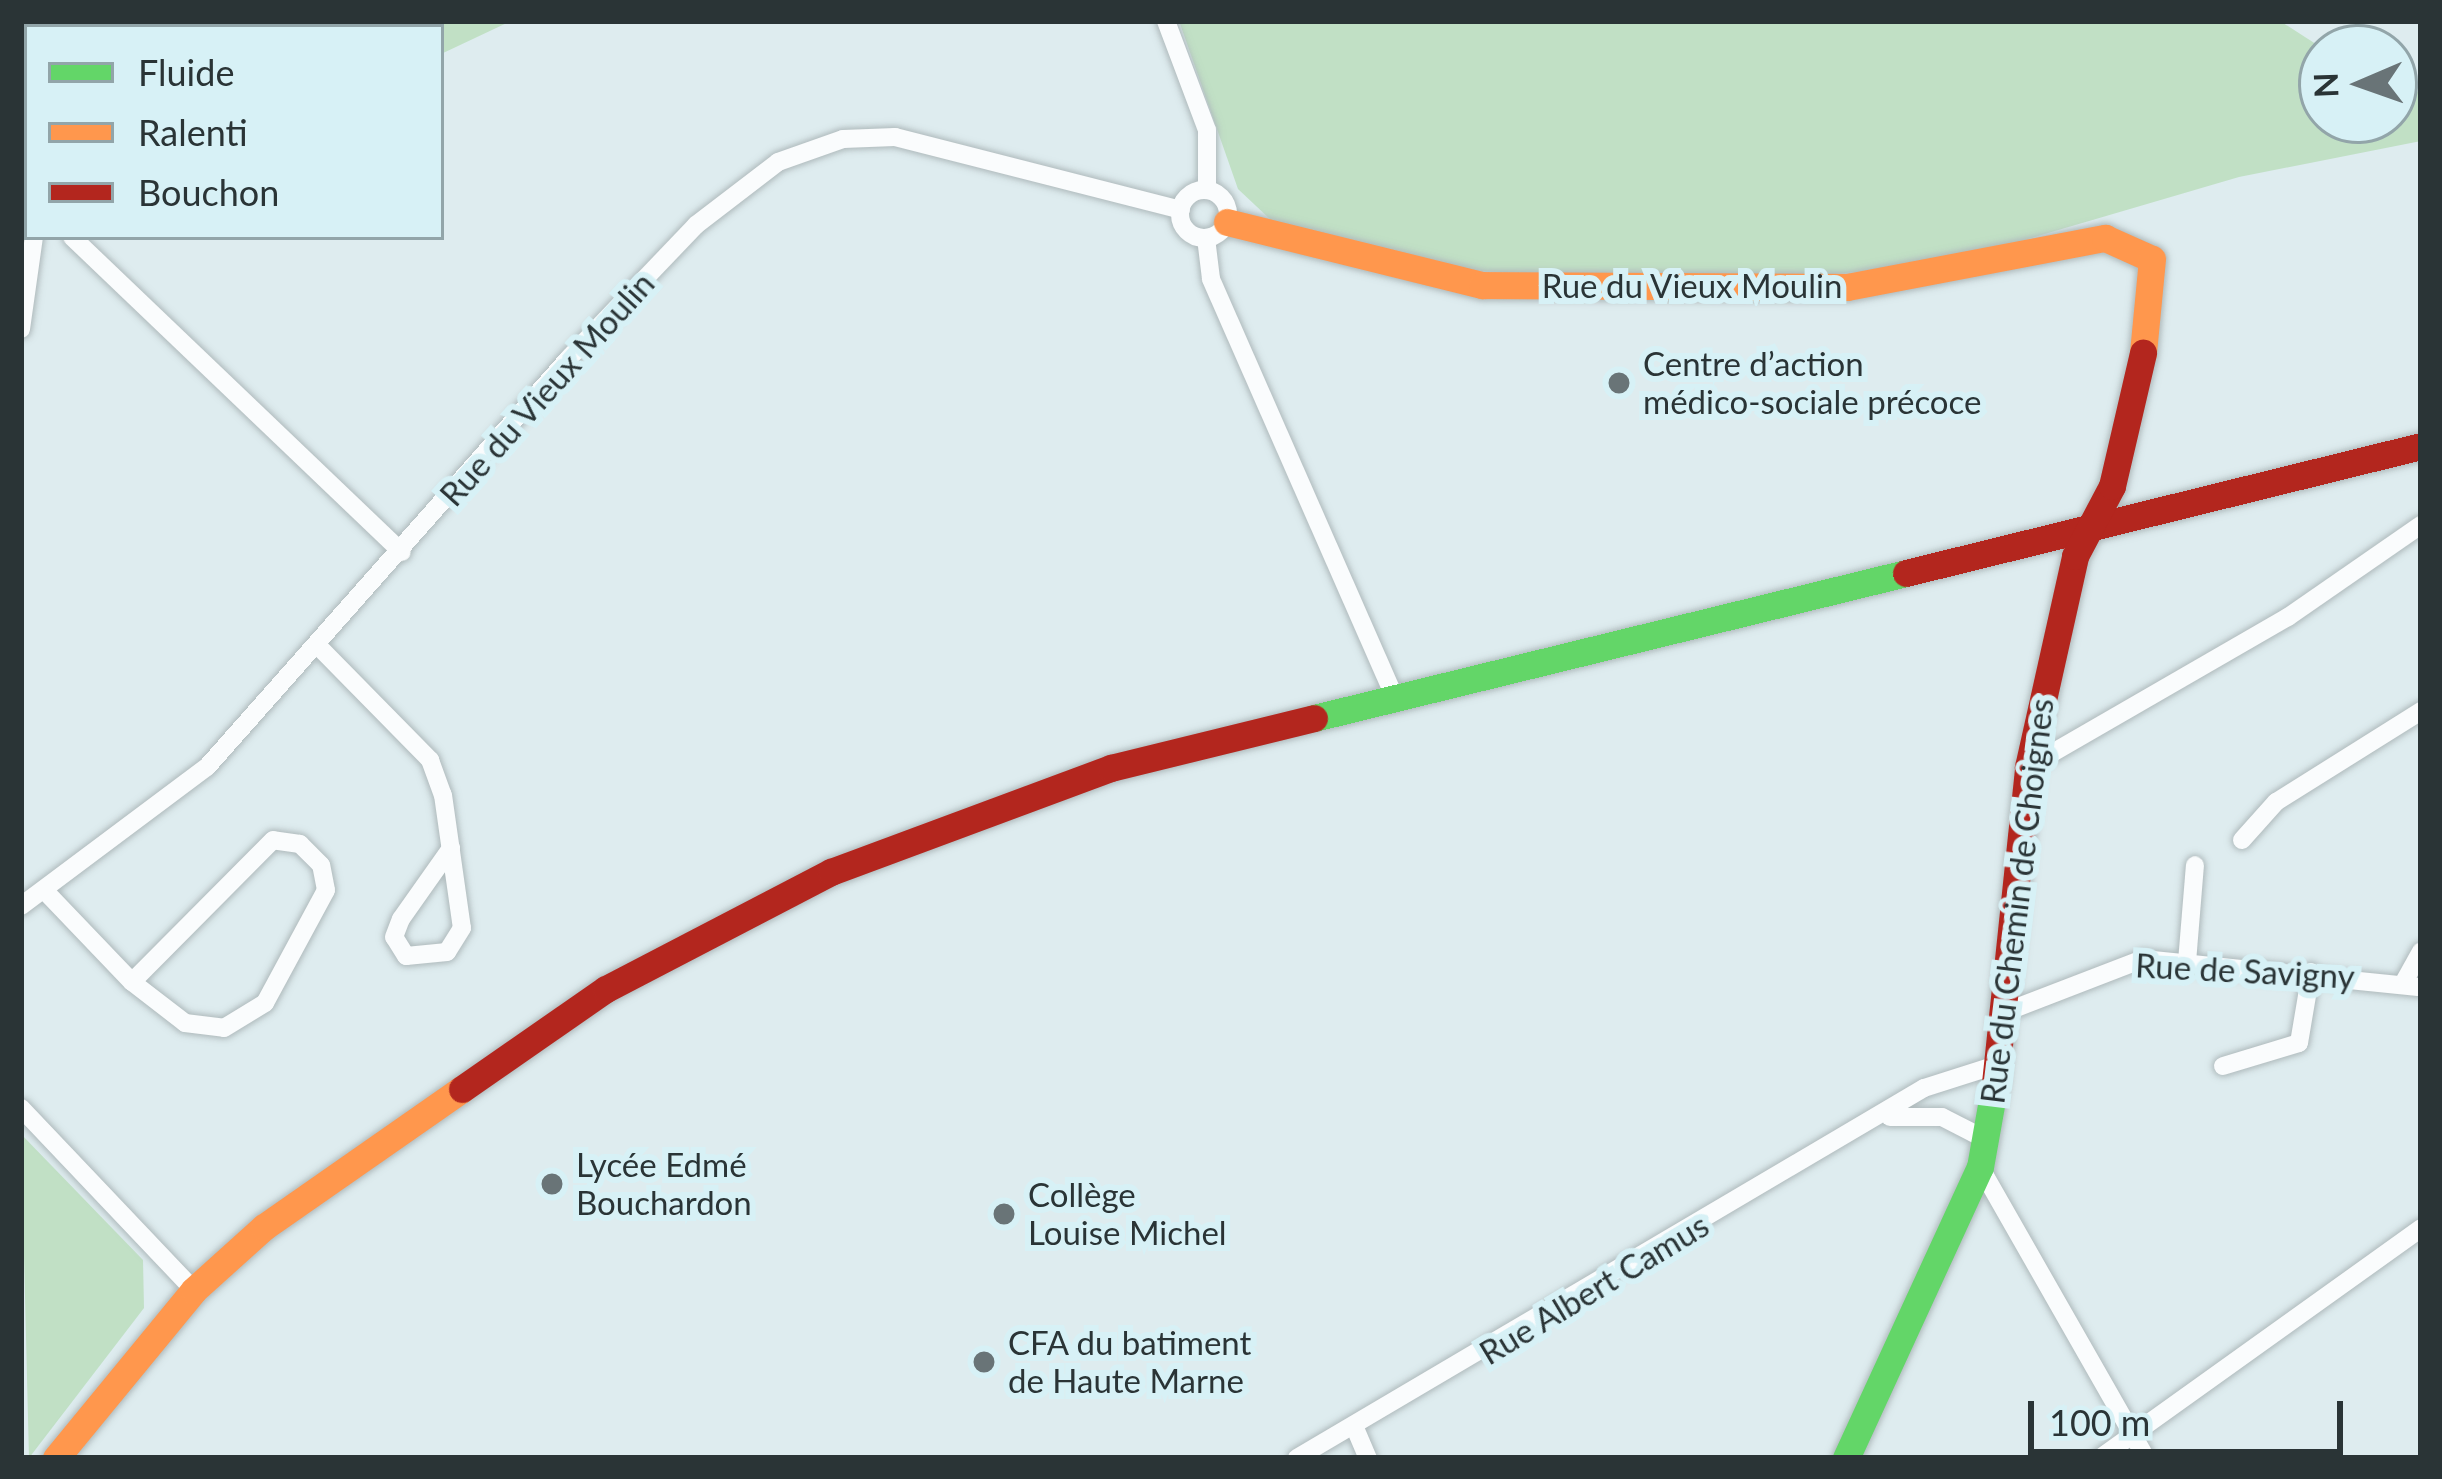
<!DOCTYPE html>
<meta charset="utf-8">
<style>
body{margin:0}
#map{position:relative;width:2442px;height:1479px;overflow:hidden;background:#deecef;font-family:Lato,sans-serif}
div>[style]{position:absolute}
.green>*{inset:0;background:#c1e0c5}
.roads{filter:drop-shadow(0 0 3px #afbabc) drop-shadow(0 0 3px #afbabc)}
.street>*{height:18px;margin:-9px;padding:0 9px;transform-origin:9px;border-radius:9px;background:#fafcfd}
.street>.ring{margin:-9px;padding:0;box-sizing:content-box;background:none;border:18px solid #fafcfd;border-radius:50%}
.fast>*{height:27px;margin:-13.5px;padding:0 13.5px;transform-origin:13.5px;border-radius:13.5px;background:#63d668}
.slow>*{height:27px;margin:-13.5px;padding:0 13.5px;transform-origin:13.5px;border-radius:13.5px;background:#ff974d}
.jam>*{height:27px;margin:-13.5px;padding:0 13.5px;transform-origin:13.5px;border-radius:13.5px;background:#b3261e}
.dots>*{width:33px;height:33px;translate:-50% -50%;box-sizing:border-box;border:6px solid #d7f1f6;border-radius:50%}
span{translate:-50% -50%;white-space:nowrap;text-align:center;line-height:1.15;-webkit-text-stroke:12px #d7f1f6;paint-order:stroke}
.street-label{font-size:33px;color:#2a3436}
.poi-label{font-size:33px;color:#2a3436}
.left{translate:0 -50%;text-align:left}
.frame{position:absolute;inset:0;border:24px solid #2a3436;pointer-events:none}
.legend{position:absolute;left:24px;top:24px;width:420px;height:216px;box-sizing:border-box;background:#d7f1f6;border:3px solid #92a5a9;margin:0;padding:15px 21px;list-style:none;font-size:36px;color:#2a3436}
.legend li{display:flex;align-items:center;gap:24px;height:60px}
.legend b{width:60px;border:3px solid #92a5a9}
.north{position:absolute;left:2298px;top:24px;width:120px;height:120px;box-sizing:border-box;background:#d7f1f6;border:3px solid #92a5a9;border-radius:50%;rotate:268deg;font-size:33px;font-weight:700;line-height:48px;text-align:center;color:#2a3436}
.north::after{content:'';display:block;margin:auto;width:42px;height:54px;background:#697477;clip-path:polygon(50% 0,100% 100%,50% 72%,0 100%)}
.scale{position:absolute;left:2028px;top:1401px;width:315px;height:54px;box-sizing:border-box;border:6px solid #2a3436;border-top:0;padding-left:15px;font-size:36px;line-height:42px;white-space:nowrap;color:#2a3436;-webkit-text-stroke:9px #d7f1f6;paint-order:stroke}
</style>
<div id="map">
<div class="green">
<div style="clip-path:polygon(368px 21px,511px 21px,441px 54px,441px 27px)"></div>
<div style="clip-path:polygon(1179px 21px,2280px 21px,2322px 48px,2322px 120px,2394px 120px,2394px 82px,2421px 93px,2421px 141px,2239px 177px,1946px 263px,1756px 282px,1476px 271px,1272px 221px,1238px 189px)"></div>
<div style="clip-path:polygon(21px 1134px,143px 1260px,144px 1308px,29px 1458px)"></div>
</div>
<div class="roads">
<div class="street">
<div style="left:1166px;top:21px;width:116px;rotate:69.4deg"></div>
<div style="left:1207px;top:130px;width:60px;rotate:90deg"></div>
<div style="left:21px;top:163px;width:22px;rotate:74deg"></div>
<div class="ring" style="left:1180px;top:190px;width:30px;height:30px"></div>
<div style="left:72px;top:237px;width:456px;rotate:43.7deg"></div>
<div style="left:1206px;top:238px;width:41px;rotate:83deg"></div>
<div style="left:1211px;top:279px;width:454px;rotate:66.3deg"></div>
<div style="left:21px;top:329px;width:93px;rotate:-82deg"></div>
<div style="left:321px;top:649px;width:156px;rotate:45.5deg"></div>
<div style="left:430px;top:760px;width:37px;rotate:70deg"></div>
<div style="left:443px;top:795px;width:134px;rotate:81.9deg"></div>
<div style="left:462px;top:928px;width:28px;rotate:122deg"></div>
<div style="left:447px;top:952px;width:41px;rotate:174.4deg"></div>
<div style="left:406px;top:956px;width:22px;rotate:-122deg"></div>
<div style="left:394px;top:937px;width:19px;rotate:-69deg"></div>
<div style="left:401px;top:919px;width:87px;rotate:-54.8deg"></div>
<div style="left:2028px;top:767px;width:300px;rotate:-30deg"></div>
<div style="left:2288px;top:617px;width:162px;rotate:-34.7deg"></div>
<div style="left:2242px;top:840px;width:51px;rotate:-48.2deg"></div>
<div style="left:2276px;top:802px;width:171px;rotate:-32.1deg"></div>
<div style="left:44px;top:890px;width:127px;rotate:46.3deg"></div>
<div style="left:132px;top:982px;width:67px;rotate:37.7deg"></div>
<div style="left:185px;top:1023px;width:39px;rotate:7deg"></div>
<div style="left:224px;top:1028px;width:48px;rotate:-31.4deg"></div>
<div style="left:265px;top:1003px;width:128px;rotate:-61.6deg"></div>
<div style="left:326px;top:890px;width:25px;rotate:-101deg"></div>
<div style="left:321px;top:865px;width:30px;rotate:-135deg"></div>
<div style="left:300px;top:844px;width:27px;rotate:-172deg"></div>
<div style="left:273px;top:840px;width:200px;rotate:134.8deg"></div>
<div style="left:21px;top:906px;width:232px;rotate:-36.8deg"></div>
<div style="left:207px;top:767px;width:546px;rotate:-48.49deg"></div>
<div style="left:569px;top:358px;width:184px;rotate:-46.3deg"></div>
<div style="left:696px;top:225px;width:103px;rotate:-37.5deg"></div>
<div style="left:778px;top:162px;width:69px;rotate:-19.5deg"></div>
<div style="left:843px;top:139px;width:52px;rotate:-2.2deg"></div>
<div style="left:895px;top:137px;width:295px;rotate:14.3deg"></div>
<div style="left:2187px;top:962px;width:97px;rotate:-85.3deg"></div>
<div style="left:2404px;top:982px;width:35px;rotate:-61deg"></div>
<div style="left:2008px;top:1011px;width:145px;rotate:-21.1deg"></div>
<div style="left:2143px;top:959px;width:279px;rotate:5.8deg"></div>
<div style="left:2223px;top:1066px;width:79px;rotate:-16.8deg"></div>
<div style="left:2299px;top:1043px;width:72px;rotate:-80.4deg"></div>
<div style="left:21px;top:1108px;width:251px;rotate:46.5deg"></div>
<div style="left:1890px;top:1117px;width:52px"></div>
<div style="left:1942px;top:1117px;width:48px;rotate:27.1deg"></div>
<div style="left:1980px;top:1167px;width:335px;rotate:60.3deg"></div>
<div style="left:1355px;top:1428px;width:33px;rotate:67deg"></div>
<div style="left:1297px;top:1458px;width:728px;rotate:-30.55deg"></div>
<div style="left:1924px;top:1088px;width:79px;rotate:-17.7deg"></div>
<div style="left:2100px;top:1458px;width:395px;rotate:-35.6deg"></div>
</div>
<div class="fast">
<div style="left:1314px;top:718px;width:609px;rotate:-13.76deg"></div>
<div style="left:1846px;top:1458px;width:320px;rotate:-65.3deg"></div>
<div style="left:1980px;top:1167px;width:85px;rotate:-79.9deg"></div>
</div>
<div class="slow">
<div style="left:1227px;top:222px;width:263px;rotate:13.9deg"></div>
<div style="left:1482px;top:285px;width:365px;rotate:0.3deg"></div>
<div style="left:1847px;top:287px;width:263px;rotate:-10.8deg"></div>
<div style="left:2105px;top:238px;width:51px;rotate:24.1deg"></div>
<div style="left:2152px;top:259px;width:94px;rotate:95.5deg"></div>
<div style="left:56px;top:1458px;width:217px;rotate:-50.6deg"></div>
<div style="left:194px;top:1290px;width:94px;rotate:-42deg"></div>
<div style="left:264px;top:1227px;width:241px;rotate:-34.9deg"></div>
</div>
<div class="jam">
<div style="left:1906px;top:573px;width:530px;rotate:-13.85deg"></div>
<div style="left:1995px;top:1083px;width:318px;rotate:-84deg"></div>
<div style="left:2028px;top:767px;width:216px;rotate:-77.4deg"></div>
<div style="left:2075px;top:556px;width:79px;rotate:-62.1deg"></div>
<div style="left:2112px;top:486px;width:137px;rotate:-76.9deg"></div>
<div style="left:462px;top:1089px;width:175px;rotate:-34.8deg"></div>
<div style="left:606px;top:989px;width:254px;rotate:-27.5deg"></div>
<div style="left:831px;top:872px;width:299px;rotate:-20.4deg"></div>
<div style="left:1111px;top:768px;width:209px;rotate:-13.8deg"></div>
</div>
</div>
<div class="dots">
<div style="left:1619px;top:383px;background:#697477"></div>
<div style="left:552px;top:1184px;background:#697477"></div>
<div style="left:1004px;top:1214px;background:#697477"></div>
<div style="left:984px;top:1362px;background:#697477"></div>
</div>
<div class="street-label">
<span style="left:1692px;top:286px">Rue du Vieux Moulin</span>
<span style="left:547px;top:389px;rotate:-48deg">Rue du Vieux Moulin</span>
<span style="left:2017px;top:901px;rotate:-83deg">Rue du Chemin de Choignes</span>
<span style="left:2245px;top:971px;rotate:3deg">Rue de Savigny</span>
<span style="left:1594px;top:1289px;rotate:-31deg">Rue Albert Camus</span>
</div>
<div class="poi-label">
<span class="left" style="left:1643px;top:383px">Centre d’action<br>médico-sociale précoce</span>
<span class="left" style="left:576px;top:1184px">Lycée Edmé<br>Bouchardon</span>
<span class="left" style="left:1028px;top:1214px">Collège<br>Louise Michel</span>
<span class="left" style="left:1008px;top:1362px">CFA du batiment<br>de Haute Marne</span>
</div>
<div class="frame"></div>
<ul class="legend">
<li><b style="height:15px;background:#63d668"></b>Fluide</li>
<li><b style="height:15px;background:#ff974d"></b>Ralenti</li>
<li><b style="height:15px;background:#b3261e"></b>Bouchon</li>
</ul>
<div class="north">N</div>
<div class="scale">100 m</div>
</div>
